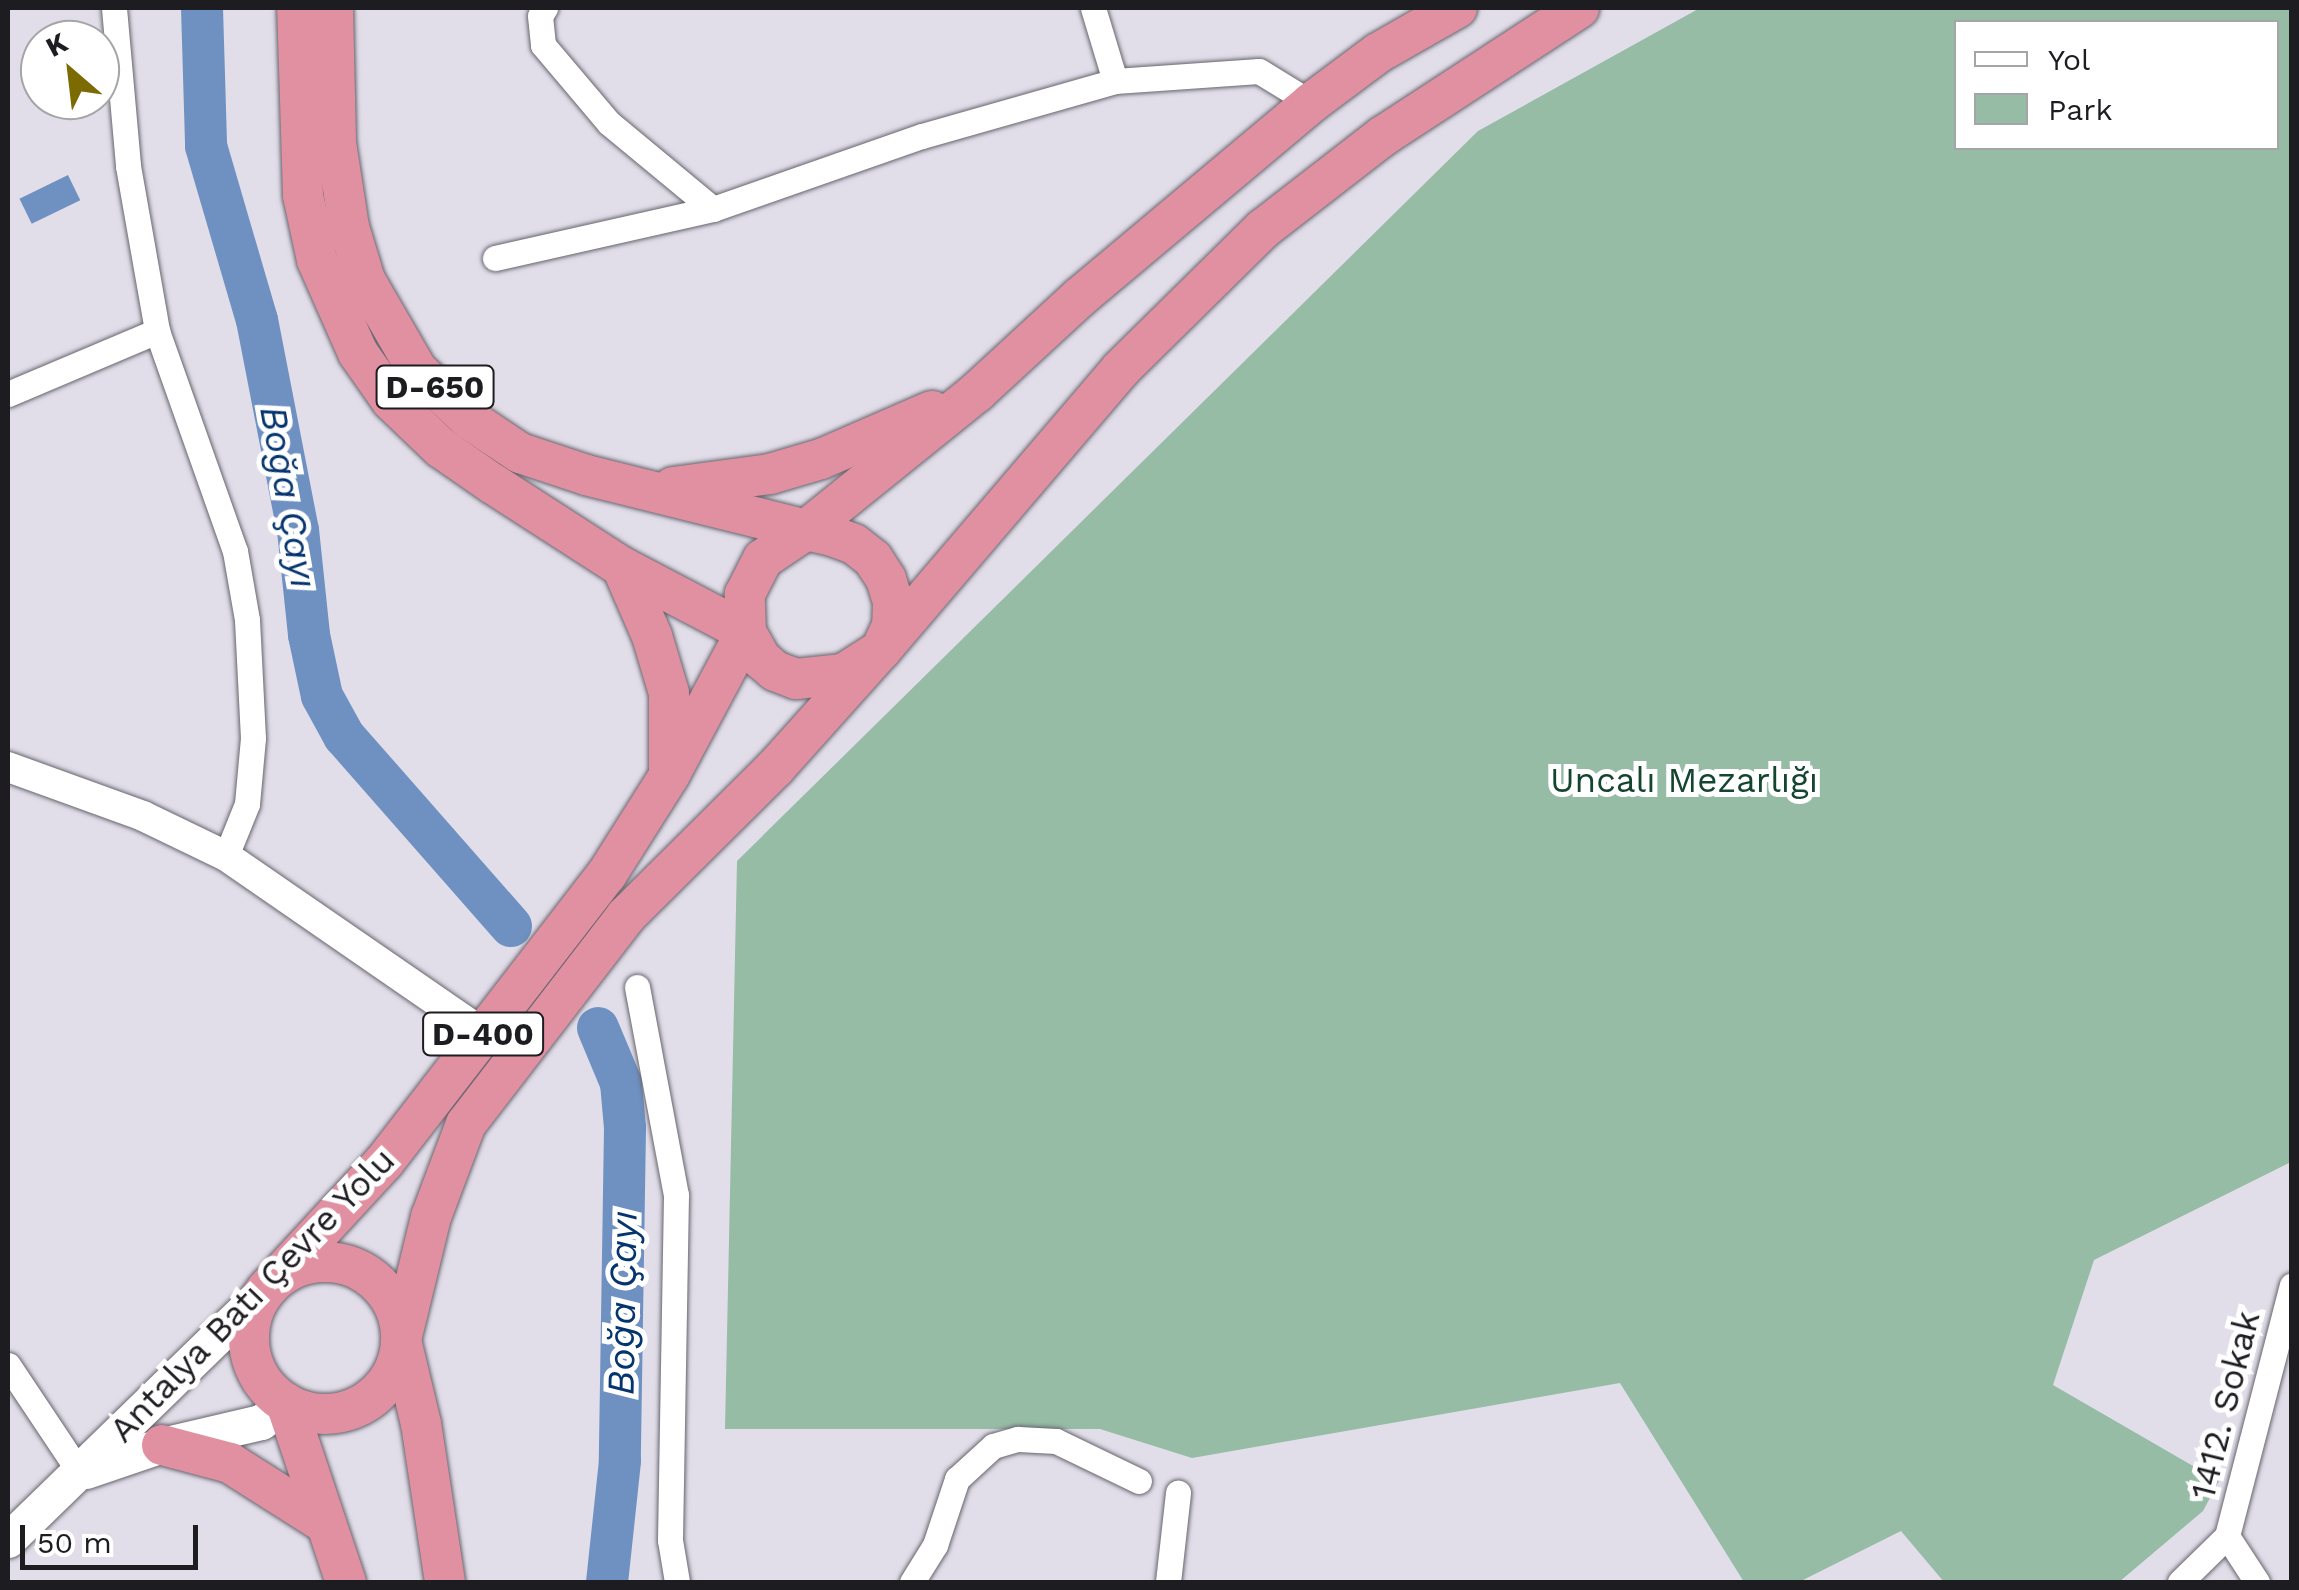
<!DOCTYPE html>
<meta charset="utf-8">
<style>
body{margin:0}
#map{position:relative;width:2299px;height:1590px;overflow:hidden;background:#e1dee9;font-family:"Work Sans",sans-serif}
div>[style]{position:absolute}
.green>*{inset:0;background:#96bca6}
.water>*{inset:0;background:#6e91c1;transform-origin:0 0}
.river>*{height:42px;margin:-21px;padding:0 21px;transform-origin:21px;border-radius:21px;background:#6e91c1}
.roads{filter:drop-shadow(0 0 2px #67656e) drop-shadow(0 0 2px #67656e)}
.minor>*{height:25px;margin:-12.5px;padding:0 12.5px;transform-origin:12.5px;border-radius:12.5px;background:#fff}
.tertiary>*{height:30px;margin:-15px;padding:0 15px;transform-origin:15px;border-radius:15px;background:#fff}
.secondary>*{height:35px;margin:-17.5px;padding:0 17.5px;transform-origin:17.5px;border-radius:17.5px;background:#fff}
.trunk>*{height:40px;margin:-20px;padding:0 20px;transform-origin:20px;border-radius:20px;background:#e090a0}
.trunk>.ring{margin:-20px;padding:0;box-sizing:content-box;background:none;border:40px solid #e090a0;border-radius:50%}
span{translate:-50% -50%;white-space:nowrap;text-align:center;line-height:1.15;-webkit-text-stroke:10px #fff;paint-order:stroke}
.shield-label span{padding:2px 8px;background:#fff;border:2px solid;border-radius:8px;-webkit-text-stroke-width:0}
.shield-label{font-size:32px;color:#1d1c20;font-weight:700}
.park-label{font-size:35px;color:#14462f}
.street-label{font-size:35px;color:#1d1c20}
.water-label{font-size:38px;color:#05356f;font-style:italic}
.frame{position:absolute;inset:0;border:10px solid #1d1c20;pointer-events:none}
.legend{position:absolute;left:1954px;top:20px;width:325px;height:130px;box-sizing:border-box;background:#fff;border:2px solid #a5a4a6;margin:0;padding:12px 18px;list-style:none;font-size:30px;color:#1d1c20}
.legend li{display:flex;align-items:center;gap:20px;height:50px}
.legend b{width:50px;border:2px solid #a5a4a6}
.north{position:absolute;left:20px;top:20px;width:100px;height:100px;box-sizing:border-box;background:#fff;border:2px solid #a5a4a6;border-radius:50%;rotate:332deg;font-size:28px;font-weight:700;line-height:40px;text-align:center;color:#1d1c20}
.north::after{content:'';display:block;margin:auto;width:35px;height:45px;background:#7c6b03;clip-path:polygon(50% 0,100% 100%,50% 72%,0 100%)}
.scale{position:absolute;left:20px;top:1525px;width:178px;height:45px;box-sizing:border-box;border:5px solid #1d1c20;border-top:0;padding-left:12px;font-size:30px;line-height:35px;white-space:nowrap;color:#1d1c20;-webkit-text-stroke:8px #fff;paint-order:stroke}
</style>
<div id="map">
<div class="green">
<div style="clip-path:polygon(evenodd,1700px 8px,2291px 8px,2291px 1162px,2094px 1260px,2053px 1385px,2219px 1481px,2203px 1511px,2119px 1582px,1944px 1582px,1901px 1531px,1799px 1582px,1744px 1582px,1620px 1383px,1192px 1458px,1100px 1429px,725px 1429px,737px 861px,1478px 131px,1700px 8px,1956px 22px,2276px 22px,2276px 148px,1956px 148px,1956px 22px)"></div>
</div>
<div class="water">
<div style="left:68px;top:175px;width:28px;height:54px;rotate:64deg"></div>
</div>
<div class="river">
<div style="left:202px;top:8px;width:138px;rotate:88.3deg"></div>
<div style="left:206px;top:146px;width:181px;rotate:73.7deg"></div>
<div style="left:257px;top:320px;width:214px;rotate:79deg"></div>
<div style="left:298px;top:530px;width:106px;rotate:84deg"></div>
<div style="left:309px;top:635px;width:62px;rotate:78deg"></div>
<div style="left:322px;top:696px;width:46px;rotate:61.2deg"></div>
<div style="left:344px;top:736px;width:253px;rotate:48.7deg"></div>
<div style="left:598px;top:1028px;width:60px;rotate:67.3deg"></div>
<div style="left:621px;top:1083px;width:45px;rotate:84.9deg"></div>
<div style="left:625px;top:1128px;width:333px;rotate:90.9deg"></div>
<div style="left:620px;top:1461px;width:122px;rotate:96.1deg"></div>
</div>
<div class="roads">
<div class="minor">
<div style="left:114px;top:8px;width:159px;rotate:84.9deg"></div>
<div style="left:128px;top:166px;width:168px;rotate:80deg"></div>
<div style="left:157px;top:331px;width:233px;rotate:70.5deg"></div>
<div style="left:235px;top:551px;width:70px;rotate:80.1deg"></div>
<div style="left:247px;top:620px;width:118px;rotate:87.1deg"></div>
<div style="left:253px;top:738px;width:66px;rotate:95.2deg"></div>
<div style="left:247px;top:804px;width:56px;rotate:112deg"></div>
<div style="left:545px;top:8px;width:9px;rotate:122deg"></div>
<div style="left:540px;top:16px;width:29px;rotate:84deg"></div>
<div style="left:543px;top:45px;width:102px;rotate:49.8deg"></div>
<div style="left:609px;top:123px;width:135px;rotate:39.6deg"></div>
<div style="left:713px;top:209px;width:221px;rotate:-19.3deg"></div>
<div style="left:922px;top:136px;width:201px;rotate:-15.9deg"></div>
<div style="left:1115px;top:81px;width:144px;rotate:-4deg"></div>
<div style="left:1259px;top:71px;width:61px;rotate:31.6deg"></div>
<div style="left:1093px;top:8px;width:76px;rotate:73.2deg"></div>
<div style="left:495px;top:258px;width:223px;rotate:-12.7deg"></div>
<div style="left:8px;top:394px;width:162px;rotate:-22.9deg"></div>
<div style="left:637px;top:987px;width:212px;rotate:79.4deg"></div>
<div style="left:676px;top:1195px;width:345px;rotate:91deg"></div>
<div style="left:670px;top:1540px;width:43px;rotate:80.5deg"></div>
<div style="left:8px;top:1365px;width:130px;rotate:56.3deg"></div>
<div style="left:2227px;top:1536px;width:55px;rotate:56.9deg"></div>
<div style="left:912px;top:1582px;width:44px;rotate:-58.1deg"></div>
<div style="left:935px;top:1545px;width:70px;rotate:-71.6deg"></div>
<div style="left:957px;top:1479px;width:49px;rotate:-42.5deg"></div>
<div style="left:993px;top:1446px;width:26px;rotate:-16deg"></div>
<div style="left:1018px;top:1439px;width:38px;rotate:3deg"></div>
<div style="left:1056px;top:1441px;width:92px;rotate:25.7deg"></div>
<div style="left:1168px;top:1582px;width:90px;rotate:-83.6deg"></div>
<div style="left:2180px;top:1582px;width:66px;rotate:-44.4deg"></div>
<div style="left:2227px;top:1536px;width:259px;rotate:-75.5deg"></div>
</div>
<div class="tertiary">
<div style="left:8px;top:767px;width:144px;rotate:19.9deg"></div>
<div style="left:143px;top:816px;width:92px;rotate:25.7deg"></div>
<div style="left:226px;top:856px;width:312px;rotate:34.6deg"></div>
</div>
<div class="secondary">
<div style="left:86px;top:1471px;width:80px;rotate:-18.9deg"></div>
<div style="left:162px;top:1445px;width:102px;rotate:-13.1deg"></div>
<div style="left:261px;top:1422px;width:31px;rotate:-37deg"></div>
<div style="left:8px;top:1540px;width:377px;rotate:-44.2deg"></div>
</div>
<div class="trunk">
<div style="left:333px;top:8px;width:135px;rotate:88.7deg"></div>
<div style="left:336px;top:143px;width:85px;rotate:81.2deg"></div>
<div style="left:349px;top:227px;width:55px;rotate:73.2deg"></div>
<div style="left:365px;top:280px;width:104px;rotate:60deg"></div>
<div style="left:417px;top:370px;width:71px;rotate:43.3deg"></div>
<div style="left:469px;top:419px;width:61px;rotate:33.7deg"></div>
<div style="left:520px;top:453px;width:70px;rotate:18.4deg"></div>
<div style="left:586px;top:475px;width:227px;rotate:14deg"></div>
<div style="left:806px;top:530px;width:27px;rotate:13deg"></div>
<div style="left:832px;top:536px;width:23px;rotate:20deg"></div>
<div style="left:854px;top:544px;width:24px;rotate:38deg"></div>
<div style="left:873px;top:559px;width:24px;rotate:57deg"></div>
<div style="left:886px;top:579px;width:24px;rotate:73deg"></div>
<div style="left:893px;top:602px;width:24px;rotate:92deg"></div>
<div style="left:892px;top:626px;width:26px;rotate:115deg"></div>
<div style="left:881px;top:650px;width:45px;rotate:147.7deg"></div>
<div style="left:843px;top:674px;width:47px;rotate:173.9deg"></div>
<div style="left:796px;top:679px;width:22px;rotate:-159deg"></div>
<div style="left:775px;top:671px;width:18px;rotate:-139deg"></div>
<div style="left:761px;top:659px;width:31px;rotate:-119deg"></div>
<div style="left:746px;top:632px;width:38px;rotate:-92deg"></div>
<div style="left:745px;top:594px;width:39px;rotate:-63deg"></div>
<div style="left:763px;top:559px;width:52px;rotate:-34deg"></div>
<div style="left:806px;top:530px;width:220px;rotate:-38.9deg"></div>
<div style="left:977px;top:392px;width:140px;rotate:-42.7deg"></div>
<div style="left:1080px;top:297px;width:302px;rotate:-40deg"></div>
<div style="left:1311px;top:103px;width:84px;rotate:-36.7deg"></div>
<div style="left:1378px;top:53px;width:91px;rotate:-29.7deg"></div>
<div style="left:673px;top:487px;width:98px;rotate:-7.6deg"></div>
<div style="left:770px;top:474px;width:53px;rotate:-16.4deg"></div>
<div style="left:821px;top:459px;width:121px;rotate:-23.4deg"></div>
<div style="left:622px;top:567px;width:75px;rotate:66.5deg"></div>
<div style="left:652px;top:636px;width:59px;rotate:73.4deg"></div>
<div style="left:669px;top:693px;width:77px;rotate:90deg"></div>
<div class="ring" style="left:249px;top:1262px;width:112px;height:112px"></div>
<div style="left:278px;top:1277px;width:158px;rotate:-47.3deg"></div>
<div style="left:385px;top:1161px;width:363px;rotate:-52.3deg"></div>
<div style="left:607px;top:874px;width:116px;rotate:-57.7deg"></div>
<div style="left:669px;top:776px;width:163px;rotate:-61.9deg"></div>
<div style="left:746px;top:632px;width:140px;rotate:-152.3deg"></div>
<div style="left:622px;top:567px;width:153px;rotate:-147.2deg"></div>
<div style="left:493px;top:484px;width:63px;rotate:-145.3deg"></div>
<div style="left:441px;top:448px;width:69px;rotate:-136.2deg"></div>
<div style="left:391px;top:400px;width:57px;rotate:-125.1deg"></div>
<div style="left:358px;top:353px;width:102px;rotate:-113.8deg"></div>
<div style="left:317px;top:260px;width:66px;rotate:-102.2deg"></div>
<div style="left:303px;top:195px;width:187px;rotate:-91.8deg"></div>
<div style="left:286px;top:1403px;width:189px;rotate:71.5deg"></div>
<div style="left:162px;top:1445px;width:70px;rotate:14.8deg"></div>
<div style="left:230px;top:1463px;width:114px;rotate:32.4deg"></div>
<div style="left:445px;top:1582px;width:160px;rotate:-98.6deg"></div>
<div style="left:421px;top:1424px;width:86px;rotate:-103.4deg"></div>
<div style="left:401px;top:1340px;width:127px;rotate:-76.3deg"></div>
<div style="left:431px;top:1217px;width:99px;rotate:-69.4deg"></div>
<div style="left:466px;top:1124px;width:262px;rotate:-52.4deg"></div>
<div style="left:626px;top:916px;width:211px;rotate:-44.8deg"></div>
<div style="left:776px;top:767px;width:157px;rotate:-48.1deg"></div>
<div style="left:881px;top:650px;width:368px;rotate:-49.5deg"></div>
<div style="left:1120px;top:370px;width:201px;rotate:-44.6deg"></div>
<div style="left:1263px;top:229px;width:152px;rotate:-37.8deg"></div>
<div style="left:1383px;top:136px;width:234px;rotate:-33.1deg"></div>
</div>
</div>
<div class="shield-label">
<span style="left:435px;top:387px">D-650</span>
<span style="left:483px;top:1034px">D-400</span>
</div>
<div class="park-label">
<span style="left:1684px;top:780px">Uncalı Mezarlığı</span>
</div>
<div class="street-label">
<span style="left:252px;top:1295px;rotate:-46deg">Antalya Batı Çevre Yolu</span>
<span style="left:2225px;top:1405px;rotate:-76deg">1412. Sokak</span>
</div>
<div class="water-label">
<span style="left:288px;top:497px;rotate:80deg">Boğa Çayı</span>
<span style="left:623px;top:1303px;rotate:-89deg">Boğa Çayı</span>
</div>
<div class="frame"></div>
<ul class="legend">
<li><b style="height:12px;background:#fff"></b>Yol</li>
<li><b style="height:28px;background:#96bca6"></b>Park</li>
</ul>
<div class="north">K</div>
<div class="scale">50 m</div>
</div>
